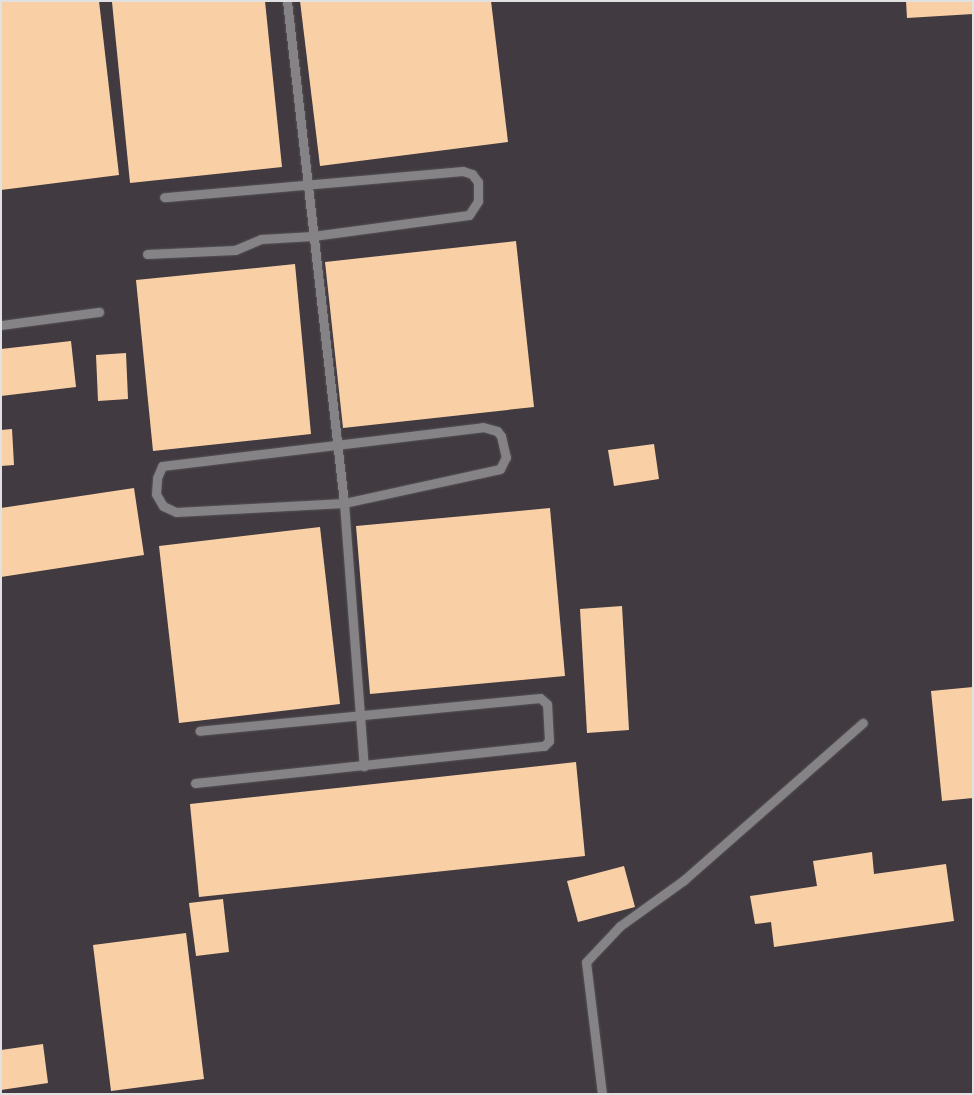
<!DOCTYPE html>
<style>
body{margin:0}
#map{position:relative;width:974px;height:1095px;overflow:hidden;background:#353335;font-family:"Exo 2",sans-serif}
div>[style]{position:absolute}
[style*='--x']{left:calc(var(--x)*1px);top:calc(var(--y)*1px);width:calc(var(--w)*1px);rotate:calc(var(--a)*1deg)}
.built>*{inset:0;background:#413a41}
.building>*{inset:0;background:#f9d0a6}
.roads{filter:drop-shadow(0 0 1px #545254) drop-shadow(0 0 1px #545254)}
.lane>*{height:9px;margin:-4.5px;padding:0 4.5px;transform-origin:4.5px;border-radius:4.5px;background:#868386}
span{translate:-50% -50%;white-space:nowrap;text-align:center;line-height:1.15;-webkit-text-stroke:5px #353335;paint-order:stroke}
.frame{position:absolute;inset:0;border:2px solid #e2e1e2;pointer-events:none}
</style>
<div id="map">
<div class="built">
<i style="clip-path:polygon(1px 1px,973px 1px,973px 1094px,1px 1094px)"></i>
</div>
<div class="building">
<i style="clip-path:polygon(1px 1px,99px 1px,119px 175px,1px 190px)"></i>
<i style="clip-path:polygon(115px 1px,265px 1px,282px 167px,130px 183px,112px 2px)"></i>
<i style="clip-path:polygon(300px 1px,491px 1px,508px 142px,320px 166px)"></i>
<i style="clip-path:polygon(906px 1px,973px 1px,973px 14px,907px 18px)"></i>
<i style="clip-path:polygon(516px 241px,534px 407px,343px 428px,325px 262px)"></i>
<i style="clip-path:polygon(295px 264px,311px 434px,153px 451px,136px 280px)"></i>
<i style="clip-path:polygon(71px 341px,76px 387px,1px 396px,1px 349px)"></i>
<i style="clip-path:polygon(126px 353px,128px 399px,98px 401px,96px 355px)"></i>
<i style="clip-path:polygon(12px 429px,14px 465px,1px 466px,1px 430px)"></i>
<i style="clip-path:polygon(654px 444px,659px 479px,614px 486px,608px 450px)"></i>
<i style="clip-path:polygon(134px 488px,144px 555px,1px 577px,1px 508px)"></i>
<i style="clip-path:polygon(550px 508px,565px 676px,370px 694px,356px 526px)"></i>
<i style="clip-path:polygon(320px 527px,340px 704px,179px 723px,159px 546px)"></i>
<i style="clip-path:polygon(622px 606px,629px 730px,587px 733px,580px 609px)"></i>
<i style="clip-path:polygon(973px 687px,973px 798px,942px 801px,931px 691px)"></i>
<i style="clip-path:polygon(576px 762px,585px 856px,199px 897px,190px 804px)"></i>
<i style="clip-path:polygon(872px 852px,874px 874px,946px 864px,954px 921px,774px 947px,771px 922px,755px 924px,750px 896px,817px 886px,813px 861px)"></i>
<i style="clip-path:polygon(624px 866px,635px 907px,578px 922px,567px 881px)"></i>
<i style="clip-path:polygon(223px 899px,229px 952px,196px 956px,189px 903px)"></i>
<i style="clip-path:polygon(186px 933px,204px 1079px,111px 1091px,93px 945px)"></i>
<i style="clip-path:polygon(43px 1044px,48px 1083px,1px 1090px,1px 1050px)"></i>
</div>
<div class="roads">
<div class="lane">
<i style="--x:287;--y:1;--w:505;--a:83.52"></i>
<i style="--x:344;--y:503;--w:264;--a:85.7"></i>
<i style="--x:147;--y:254;--w:88;--a:-2.6"></i>
<i style="--x:235;--y:250;--w:28;--a:-23"></i>
<i style="--x:261;--y:239;--w:52;--a:-3.3"></i>
<i style="--x:313;--y:236;--w:157;--a:-7.7"></i>
<i style="--x:469;--y:215;--w:17;--a:-57"></i>
<i style="--x:478;--y:201;--w:19;--a:-90"></i>
<i style="--x:478;--y:182;--w:10;--a:-127"></i>
<i style="--x:472;--y:174;--w:9;--a:-162"></i>
<i style="--x:463;--y:171;--w:300;--a:175"></i>
<i style="--x:1;--y:325;--w:99;--a:-7.6"></i>
<i style="--x:483;--y:427;--w:15;--a:16"></i>
<i style="--x:497;--y:431;--w:6;--a:51"></i>
<i style="--x:501;--y:436;--w:22;--a:77"></i>
<i style="--x:506;--y:457;--w:13;--a:117"></i>
<i style="--x:500;--y:469;--w:160;--a:167.7"></i>
<i style="--x:344;--y:503;--w:168;--a:176.9"></i>
<i style="--x:176;--y:512;--w:14;--a:-155"></i>
<i style="--x:163;--y:506;--w:14;--a:-120"></i>
<i style="--x:156;--y:494;--w:16;--a:-86"></i>
<i style="--x:157;--y:478;--w:13;--a:-67"></i>
<i style="--x:162;--y:466;--w:323;--a:-6.9"></i>
<i style="--x:195;--y:783;--w:351;--a:-6.1"></i>
<i style="--x:544;--y:746;--w:7;--a:-45"></i>
<i style="--x:549;--y:741;--w:37;--a:-93"></i>
<i style="--x:547;--y:704;--w:9;--a:-139"></i>
<i style="--x:540;--y:698;--w:342;--a:174.5"></i>
<i style="--x:602;--y:1094;--w:133;--a:-96.9"></i>
<i style="--x:586;--y:962;--w:50;--a:-46.6"></i>
<i style="--x:620;--y:926;--w:79;--a:-35.7"></i>
<i style="--x:684;--y:880;--w:238;--a:-41.3"></i>
</div>
</div>
<div class="frame"></div>
</div>
